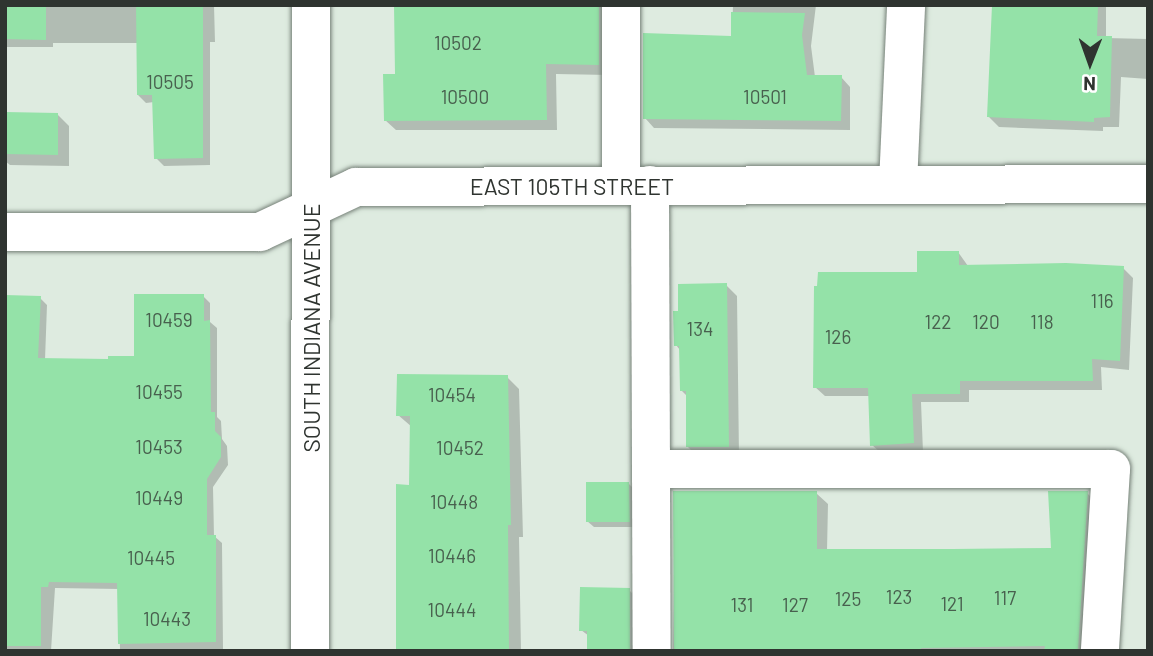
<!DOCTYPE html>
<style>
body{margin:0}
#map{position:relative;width:1153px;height:656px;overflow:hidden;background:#deebe0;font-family:Barlow,sans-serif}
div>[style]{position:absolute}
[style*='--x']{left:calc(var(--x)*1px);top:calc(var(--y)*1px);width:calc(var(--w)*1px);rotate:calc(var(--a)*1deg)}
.shadow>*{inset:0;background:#0003}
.building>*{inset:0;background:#94e2a8}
.roads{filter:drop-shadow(0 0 2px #768178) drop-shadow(0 0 2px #768178)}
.minor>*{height:38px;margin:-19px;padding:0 19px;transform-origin:19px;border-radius:19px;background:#fff}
span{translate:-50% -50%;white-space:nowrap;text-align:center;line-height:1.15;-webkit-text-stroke:5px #fff;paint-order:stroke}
.number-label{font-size:19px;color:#48604e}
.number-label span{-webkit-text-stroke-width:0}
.street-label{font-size:23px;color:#2f3430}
.frame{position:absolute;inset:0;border:7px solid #2f3430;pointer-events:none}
.north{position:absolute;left:1055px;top:28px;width:70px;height:70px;-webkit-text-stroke:5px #fff;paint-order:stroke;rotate:181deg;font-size:19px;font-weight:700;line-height:28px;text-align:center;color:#2f3430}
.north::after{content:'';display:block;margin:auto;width:24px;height:32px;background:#2f3430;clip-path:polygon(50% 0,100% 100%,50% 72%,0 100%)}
</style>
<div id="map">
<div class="shadow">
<i style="clip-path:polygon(5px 5px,214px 5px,215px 42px,210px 42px,210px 165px,164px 166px,156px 158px,154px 102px,146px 103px,138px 95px,138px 43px,53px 43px,53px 47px,5px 47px)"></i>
<i style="clip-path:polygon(395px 5px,611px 5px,609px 75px,556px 74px,557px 130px,396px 130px,385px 120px,397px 76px)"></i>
<i style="clip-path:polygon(733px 5px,816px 5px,811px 46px,815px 77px,841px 77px,850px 87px,850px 130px,654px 128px,645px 118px,732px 38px)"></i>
<i style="clip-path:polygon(995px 5px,1106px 5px,1106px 38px,1148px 39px,1148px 79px,1121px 77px,1119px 127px,1103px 127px,1103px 131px,999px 127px,989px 117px)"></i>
<i style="clip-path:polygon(5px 114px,57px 114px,69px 126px,69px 166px,10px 165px,5px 161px)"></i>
<i style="clip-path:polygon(958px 252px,968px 266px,1123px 268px,1133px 278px,1129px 370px,1101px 367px,1102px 390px,969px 390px,969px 402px,921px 402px,923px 452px,882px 454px,872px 445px,870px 396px,825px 396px,815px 387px,919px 274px)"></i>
<i style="clip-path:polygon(726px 285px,737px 296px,739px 457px,698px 457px,687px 446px,687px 396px,681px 390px,680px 350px,676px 345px)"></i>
<i style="clip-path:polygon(203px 296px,210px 303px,210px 322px,217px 328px,217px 417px,221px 421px,222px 439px,227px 446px,228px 465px,213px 487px,214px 536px,222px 543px,223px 649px,120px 651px,119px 589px,55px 588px,51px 651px,5px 651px,5px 298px,40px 298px,47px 305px,45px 360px,110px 361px,136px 358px)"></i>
<i style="clip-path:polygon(507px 377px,519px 389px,523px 537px,519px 537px,521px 651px,398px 651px,411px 486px,412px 427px,398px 415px)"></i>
<i style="clip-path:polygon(629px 484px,635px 490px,635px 527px,594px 527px,587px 521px)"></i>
<i style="clip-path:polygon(675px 493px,816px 493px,828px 504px,827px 551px,1053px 549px,1087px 493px,1098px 504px,1089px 651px,673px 651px)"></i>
<i style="clip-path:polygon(629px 590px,635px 596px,635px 651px,588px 651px,589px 636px,581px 630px)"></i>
</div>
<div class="building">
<i style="clip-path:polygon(5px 5px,46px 5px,46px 40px,5px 39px)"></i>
<i style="clip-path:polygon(136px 5px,203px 5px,203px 158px,154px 159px,152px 95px,137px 95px)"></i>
<i style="clip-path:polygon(394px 5px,599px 5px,599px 65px,546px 64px,547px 120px,384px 121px,383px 74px,395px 74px)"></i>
<i style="clip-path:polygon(992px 5px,1098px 5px,1097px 36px,1112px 36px,1110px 117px,1094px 118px,1094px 122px,987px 117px)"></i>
<i style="clip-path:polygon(731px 12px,805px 13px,802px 35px,807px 75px,842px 75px,841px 121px,643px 119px,643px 33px,731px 36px)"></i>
<i style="clip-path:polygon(5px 112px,58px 113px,58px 155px,5px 154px)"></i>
<i style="clip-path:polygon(917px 251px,959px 251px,959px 265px,1066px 263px,1124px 266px,1120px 361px,1092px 359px,1093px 381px,960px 381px,960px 394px,912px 394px,914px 443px,870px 446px,868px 388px,813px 388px,814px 286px,817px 286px,818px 272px,917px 272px)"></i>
<i style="clip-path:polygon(727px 283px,729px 447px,686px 447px,686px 391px,680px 391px,679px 346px,674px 346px,673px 311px,678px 311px,678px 284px)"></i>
<i style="clip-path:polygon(134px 294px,204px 294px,204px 321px,210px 320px,211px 412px,215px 412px,215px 431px,221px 437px,221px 457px,207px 479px,207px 535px,216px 535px,216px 642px,118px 644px,117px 583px,49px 582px,48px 587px,41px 587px,41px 646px,5px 646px,5px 295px,41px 296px,38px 358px,108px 359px,108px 356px,134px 356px)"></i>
<i style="clip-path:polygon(397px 374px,508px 375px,511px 525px,508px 525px,509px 651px,396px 651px,396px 484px,409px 485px,410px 416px,396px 416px)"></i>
<i style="clip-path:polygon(586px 482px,629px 482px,630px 522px,586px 522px)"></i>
<i style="clip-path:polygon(673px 491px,817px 491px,817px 549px,953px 549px,1051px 548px,1048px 491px,1088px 491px,1078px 651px,1044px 651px,1045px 646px,921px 648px,921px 651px,674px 651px)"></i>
<i style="clip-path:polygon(580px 587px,630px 588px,630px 651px,587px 651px,587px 631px,579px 631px)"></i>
</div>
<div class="roads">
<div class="minor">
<i style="--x:621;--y:5;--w:180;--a:90"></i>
<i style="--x:898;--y:184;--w:179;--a:-87.4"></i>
<i style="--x:650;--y:185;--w:466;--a:89.8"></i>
<i style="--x:5;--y:232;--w:255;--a:0"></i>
<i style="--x:260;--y:232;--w:106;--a:-25.1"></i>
<i style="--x:356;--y:187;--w:792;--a:-0.22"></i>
<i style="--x:651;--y:469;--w:460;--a:0"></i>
<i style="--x:1111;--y:469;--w:182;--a:93.5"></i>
<i style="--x:310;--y:651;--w:646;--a:-89.91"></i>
</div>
</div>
<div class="number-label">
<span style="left:458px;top:43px">10502</span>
<span style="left:170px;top:82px">10505</span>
<span style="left:465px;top:97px">10500</span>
<span style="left:765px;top:97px">10501</span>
<span style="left:1102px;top:301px">116</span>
<span style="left:169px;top:320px">10459</span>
<span style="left:938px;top:322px">122</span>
<span style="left:986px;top:322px">120</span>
<span style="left:1042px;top:322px">118</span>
<span style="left:700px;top:329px">134</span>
<span style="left:838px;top:337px">126</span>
<span style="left:159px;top:392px">10455</span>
<span style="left:452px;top:395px">10454</span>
<span style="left:159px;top:447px">10453</span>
<span style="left:460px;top:448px">10452</span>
<span style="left:159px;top:498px">10449</span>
<span style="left:454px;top:502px">10448</span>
<span style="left:452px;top:556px">10446</span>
<span style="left:151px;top:558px">10445</span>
<span style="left:899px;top:597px">123</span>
<span style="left:1005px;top:598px">117</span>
<span style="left:848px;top:599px">125</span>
<span style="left:952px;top:604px">121</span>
<span style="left:742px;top:605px">131</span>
<span style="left:795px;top:605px">127</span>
<span style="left:452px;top:610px">10444</span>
<span style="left:167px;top:619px">10443</span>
</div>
<div class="street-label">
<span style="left:572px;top:186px">EAST 105TH STREET</span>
<span style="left:311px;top:328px;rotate:-90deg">SOUTH INDIANA AVENUE</span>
</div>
<div class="frame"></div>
<div class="north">N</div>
</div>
